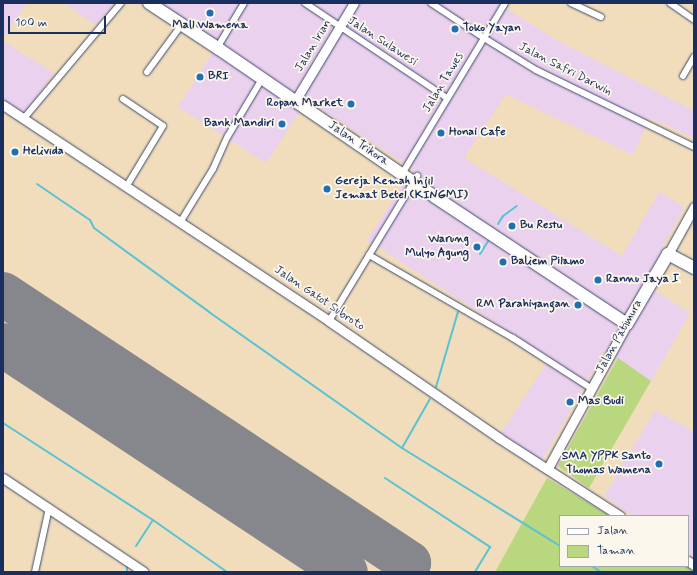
<!DOCTYPE html>
<style>
body{margin:0}
#map{position:relative;width:697px;height:575px;overflow:hidden;background:#f1ddbc;font-family:Mynerve,sans-serif}
div>[style]{position:absolute}
[style*='--x']{left:calc(var(--x)*1px);top:calc(var(--y)*1px);width:calc(var(--w)*1px);rotate:calc(var(--a)*1deg)}
.built>*{inset:0;background:#ead1ed}
.green>*{inset:0;background:#b8d77e}
.stream>*{height:2px;margin:-1px;padding:0 1px;transform-origin:1px;border-radius:1px;background:#58c3d3}
.runway>*{height:44px;margin:-22px;padding:0 22px;transform-origin:22px;border-radius:22px;background:#86868d}
.roads{filter:drop-shadow(0 0 1px #3b496c) drop-shadow(0 0 1px #3b496c)}
.street>*{height:6px;margin:-3px;padding:0 3px;transform-origin:3px;border-radius:3px;background:#fff}
.secondary>*{height:9px;margin:-4.5px;padding:0 4.5px;transform-origin:4.5px;border-radius:4.5px;background:#fff}
.highway>*{height:12px;margin:-6px;padding:0 6px;transform-origin:6px;border-radius:6px;background:#fff}
.dots>*{width:11px;height:11px;translate:-50% -50%;box-sizing:border-box;border:2px solid #fbf7ec;border-radius:50%}
span{translate:-50% -50%;white-space:nowrap;text-align:center;line-height:1.15;-webkit-text-stroke:3.5px #fbf7ec;paint-order:stroke}
.poi-label{font-size:12px;color:#1b2f5e;font-weight:700}
.left{translate:0 -50%;text-align:left}
.right{translate:-100% -50%;text-align:right}
.street-label{font-size:12px;color:#1b2f5e}
.frame{position:absolute;inset:0;border:4px solid #1b2f5e;pointer-events:none}
.legend{position:absolute;left:559px;top:515px;width:130px;height:52px;box-sizing:border-box;background:#fbf7ec;border:1px solid #a1a7b3;margin:0;padding:5px 7px;list-style:none;font-size:12px;color:#1b2f5e}
.legend li{display:flex;align-items:center;gap:8px;height:20px}
.legend b{width:20px;border:1px solid #a1a7b3}
.scale{position:absolute;left:8px;top:16px;width:98px;height:18px;box-sizing:border-box;border:2px solid #1b2f5e;border-top:0;padding-left:5px;font-size:12px;line-height:14px;white-space:nowrap;color:#1b2f5e;-webkit-text-stroke:3px #fbf7ec;paint-order:stroke}
</style>
<div id="map">
<div class="built">
<i style="clip-path:polygon(3px 3px,27px 3px,3px 39px)"></i>
<i style="clip-path:polygon(64px 3px,115px 3px,96px 25px)"></i>
<i style="clip-path:polygon(151px 3px,497px 3px,555px 39px,694px 111px,694px 138px,650px 118px,633px 155px,506px 94px,464px 158px,622px 256px,659px 192px,684px 207px,644px 284px,690px 313px,651px 381px,605px 350px,541px 462px,499px 436px,550px 358px,367px 240px,413px 169px,307px 100px,266px 163px,178px 107px,216px 47px)"></i>
<i style="clip-path:polygon(3px 41px,54px 73px,24px 114px,3px 101px)"></i>
<i style="clip-path:polygon(655px 410px,694px 432px,694px 556px,688px 552px,688px 516px,633px 516px,604px 496px)"></i>
</div>
<div class="green">
<i style="clip-path:polygon(618px 358px,651px 381px,589px 488px,558px 466px)"></i>
<i style="clip-path:polygon(547px 478px,610px 516px,560px 516px,560px 566px,688px 566px,694px 569px,694px 572px,495px 572px)"></i>
</div>
<div class="stream">
<i style="--x:37;--y:184;--w:64;--a:34.2"></i>
<i style="--x:90;--y:220;--w:9;--a:63"></i>
<i style="--x:94;--y:228;--w:142;--a:36.1"></i>
<i style="--x:209;--y:312;--w:236;--a:35.2"></i>
<i style="--x:402;--y:448;--w:186;--a:31.8"></i>
<i style="--x:498;--y:224;--w:9;--a:-58"></i>
<i style="--x:503;--y:216;--w:17;--a:-36"></i>
<i style="--x:480;--y:254;--w:15;--a:-58"></i>
<i style="--x:436;--y:387;--w:78;--a:-73.7"></i>
<i style="--x:3;--y:423;--w:179;--a:32.9"></i>
<i style="--x:153;--y:520;--w:90;--a:35.1"></i>
<i style="--x:402;--y:448;--w:56;--a:-60.3"></i>
<i style="--x:385;--y:478;--w:126;--a:33.3"></i>
<i style="--x:490;--y:547;--w:29;--a:121"></i>
<i style="--x:136;--y:546;--w:31;--a:-57"></i>
<i style="--x:592;--y:566;--w:11;--a:34"></i>
<i style="--x:127;--y:572;--w:7;--a:-90"></i>
</div>
<div class="runway">
<i style="--x:3;--y:294;--w:487;--a:33.5"></i>
<i style="--x:409;--y:563;--w:11;--a:124"></i>
<i style="--x:3;--y:345;--w:411;--a:33.5"></i>
</div>
<div class="roads">
<div class="street">
<i style="--x:305;--y:3;--w:171;--a:33.8"></i>
<i style="--x:431;--y:3;--w:64;--a:33.4"></i>
<i style="--x:484;--y:38;--w:61;--a:31.6"></i>
<i style="--x:536;--y:70;--w:176;--a:26"></i>
<i style="--x:571;--y:3;--w:33;--a:25"></i>
<i style="--x:670;--y:3;--w:29;--a:35"></i>
<i style="--x:220;--y:43;--w:47;--a:-59"></i>
<i style="--x:147;--y:72;--w:61;--a:-53.7"></i>
<i style="--x:683;--y:76;--w:22;--a:-60"></i>
<i style="--x:123;--y:99;--w:48;--a:34"></i>
<i style="--x:163;--y:126;--w:71;--a:121.2"></i>
<i style="--x:25;--y:117;--w:149;--a:-49.9"></i>
<i style="--x:402;--y:174;--w:200;--a:-58.9"></i>
<i style="--x:181;--y:221;--w:61;--a:-58.4"></i>
<i style="--x:213;--y:169;--w:36;--a:-66"></i>
<i style="--x:228;--y:136;--w:66;--a:-59.2"></i>
<i style="--x:369;--y:255;--w:166;--a:30"></i>
<i style="--x:513;--y:338;--w:94;--a:32.8"></i>
<i style="--x:329;--y:321;--w:170;--a:-58.7"></i>
<i style="--x:35;--y:572;--w:66;--a:-77.7"></i>
</div>
<div class="secondary">
<i style="--x:295;--y:101;--w:114;--a:-59"></i>
<i style="--x:3;--y:105;--w:391;--a:33.5"></i>
<i style="--x:329;--y:321;--w:206;--a:34.5"></i>
<i style="--x:499;--y:438;--w:144;--a:32.8"></i>
<i style="--x:668;--y:254;--w:54;--a:-61"></i>
<i style="--x:548;--y:468;--w:164;--a:-61.3"></i>
<i style="--x:3;--y:478;--w:169;--a:33.7"></i>
<i style="--x:688;--y:561;--w:7;--a:34"></i>
</div>
<div class="highway">
<i style="--x:149;--y:3;--w:84;--a:33.3"></i>
<i style="--x:219;--y:49;--w:262;--a:34.4"></i>
<i style="--x:435;--y:197;--w:230;--a:33.5"></i>
<i style="--x:627;--y:324;--w:81;--a:-59.6"></i>
<i style="--x:668;--y:254;--w:30;--a:28"></i>
</div>
</div>
<div class="dots">
<i style="left:210px;top:13px;background:#1f6fb2"></i>
<i style="left:455px;top:29px;background:#1f6fb2"></i>
<i style="left:200px;top:77px;background:#1f6fb2"></i>
<i style="left:351px;top:104px;background:#1f6fb2"></i>
<i style="left:282px;top:124px;background:#1f6fb2"></i>
<i style="left:441px;top:133px;background:#1f6fb2"></i>
<i style="left:15px;top:152px;background:#1f6fb2"></i>
<i style="left:327px;top:189px;background:#1f6fb2"></i>
<i style="left:512px;top:226px;background:#1f6fb2"></i>
<i style="left:477px;top:247px;background:#1f6fb2"></i>
<i style="left:503px;top:262px;background:#1f6fb2"></i>
<i style="left:598px;top:280px;background:#1f6fb2"></i>
<i style="left:578px;top:305px;background:#1f6fb2"></i>
<i style="left:570px;top:402px;background:#1f6fb2"></i>
<i style="left:659px;top:464px;background:#1f6fb2"></i>
</div>
<div class="poi-label">
<span style="left:210px;top:26px">Mall Wamena</span>
<span class="left" style="left:463px;top:29px">Toko Yayan</span>
<span class="left" style="left:208px;top:77px">BRI</span>
<span class="right" style="left:343px;top:104px">Ropan Market</span>
<span class="right" style="left:274px;top:124px">Bank Mandiri</span>
<span class="left" style="left:449px;top:133px">Honai Cafe</span>
<span class="left" style="left:23px;top:152px">Helivida</span>
<span class="left" style="left:335px;top:189px">Gereja Kemah Injil<br>Jemaat Betel (KINGMI)</span>
<span class="left" style="left:520px;top:226px">Bu Restu</span>
<span class="right" style="left:469px;top:247px">Warung<br>Mulyo Agung</span>
<span class="left" style="left:511px;top:262px">Baliem Pilamo</span>
<span class="left" style="left:606px;top:280px">Rannu Jaya I</span>
<span class="right" style="left:570px;top:305px">RM Parahiyangan</span>
<span class="left" style="left:578px;top:402px">Mas Budi</span>
<span class="right" style="left:651px;top:464px">SMA YPPK Santo<br>Thomas Wamena</span>
</div>
<div class="street-label">
<span style="left:382px;top:42px;rotate:33deg">Jalan Sulawesi</span>
<span style="left:314px;top:46px;rotate:-59deg">Jalan Irian</span>
<span style="left:565px;top:70px;rotate:27deg">Jalan Safri Darwin</span>
<span style="left:444px;top:83px;rotate:-59deg">Jalan Tawes</span>
<span style="left:358px;top:144px;rotate:34deg">Jalan Trikora</span>
<span style="left:319px;top:299px;rotate:34deg">Jalan Gatot Subroto</span>
<span style="left:620px;top:337px;rotate:-61deg">Jalan Patimura</span>
</div>
<div class="frame"></div>
<ul class="legend">
<li><b style="height:5px;background:#fff"></b>Jalan</li>
<li><b style="height:11px;background:#b8d77e"></b>Taman</li>
</ul>
<div class="scale">100 m</div>
</div>
